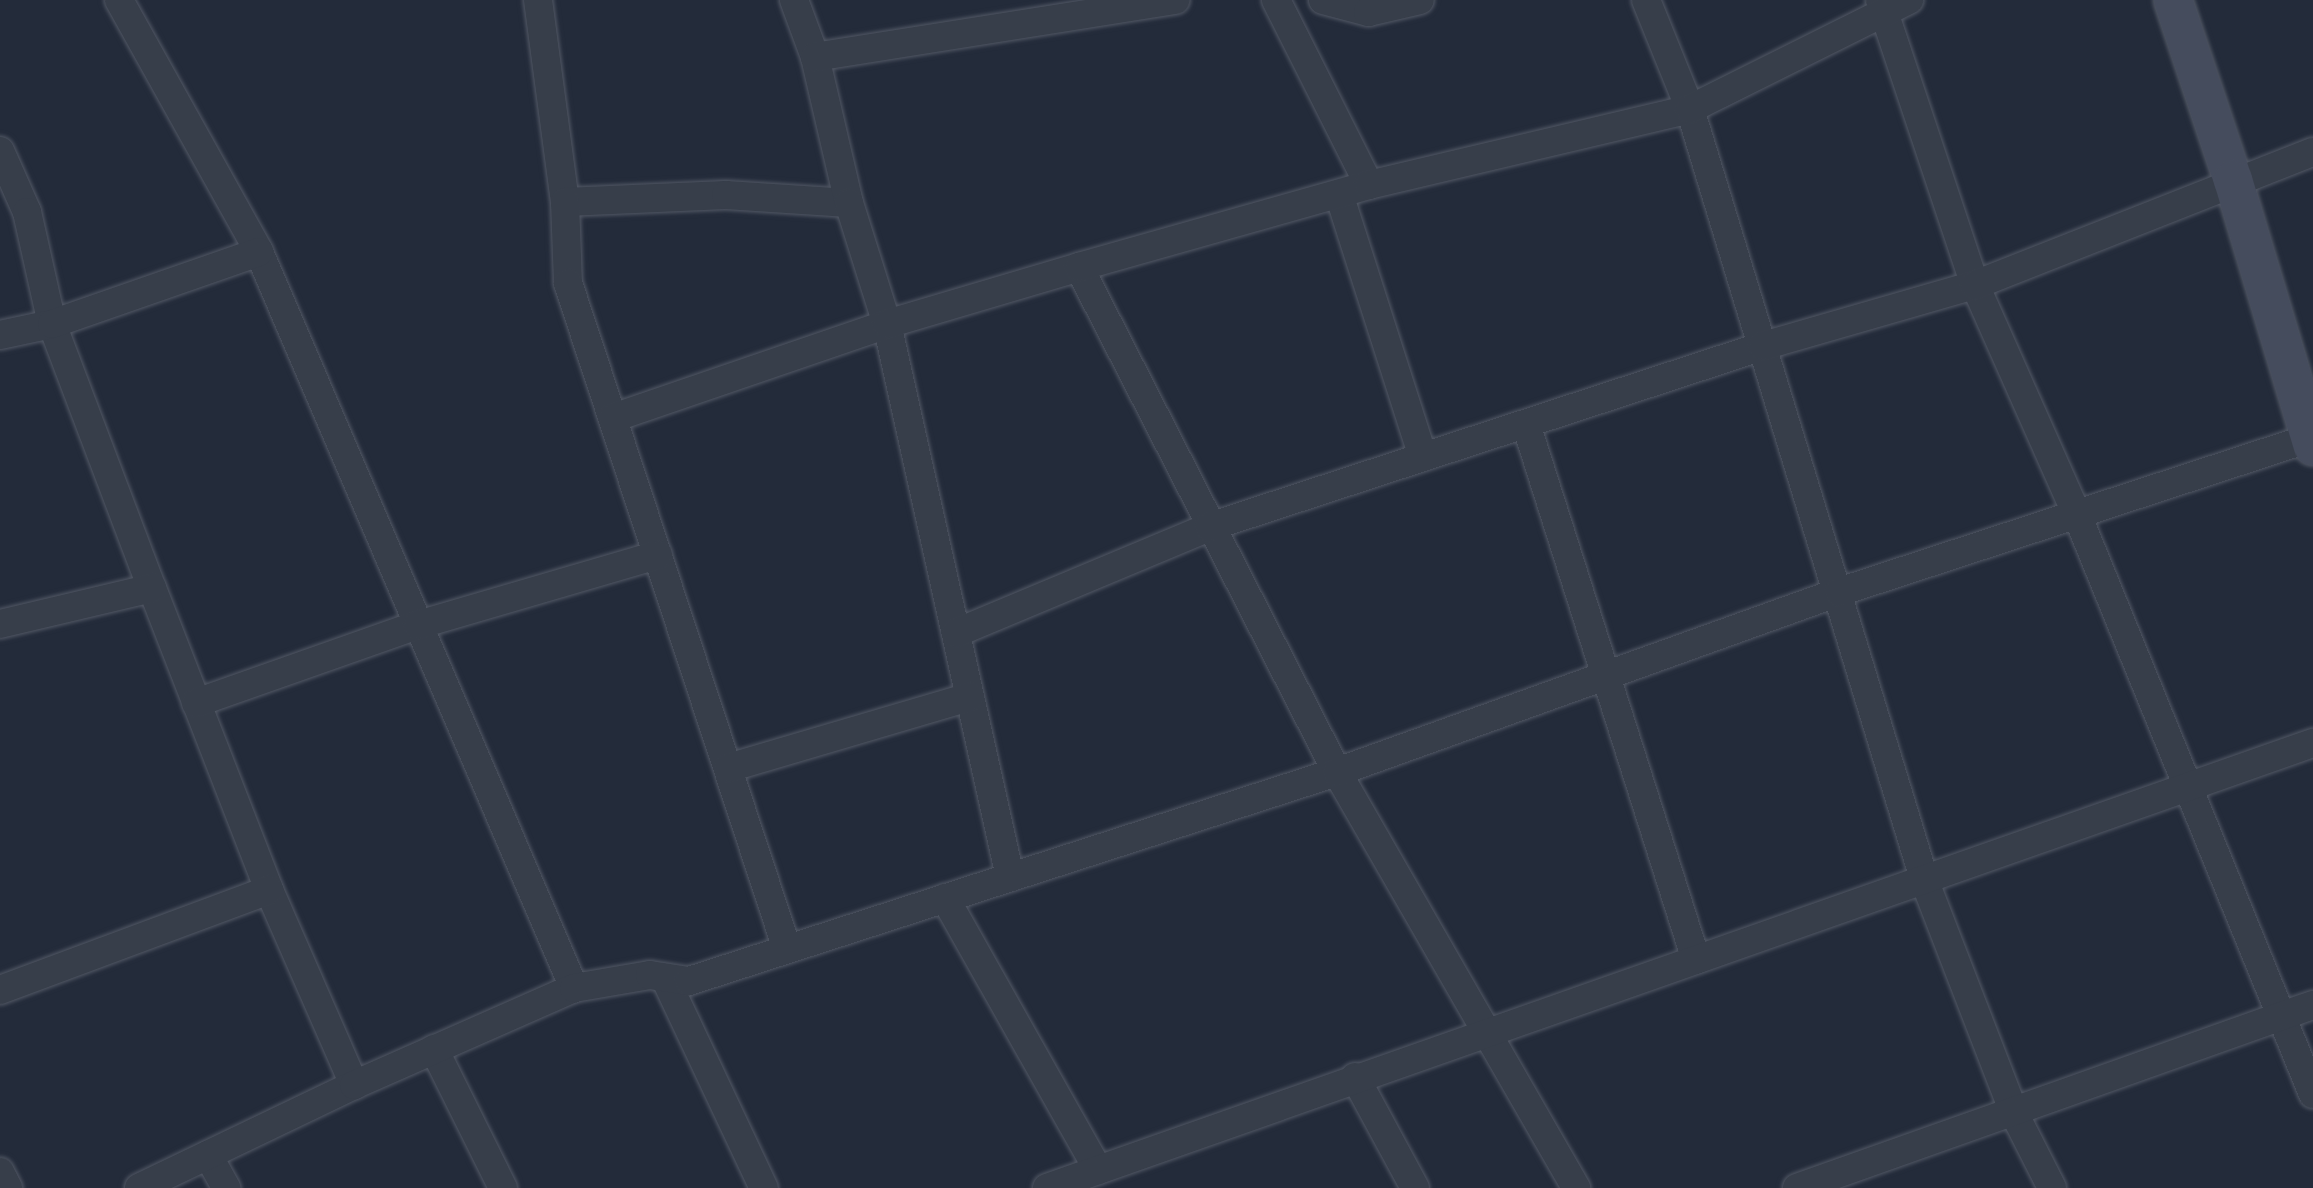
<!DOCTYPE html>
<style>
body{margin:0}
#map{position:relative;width:2313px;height:1188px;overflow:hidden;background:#232b3a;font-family:Commissioner,sans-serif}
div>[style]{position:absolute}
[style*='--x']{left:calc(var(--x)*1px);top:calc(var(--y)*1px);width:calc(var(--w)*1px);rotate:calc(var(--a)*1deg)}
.roads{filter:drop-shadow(0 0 2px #525865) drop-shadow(0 0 2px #525865)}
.street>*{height:28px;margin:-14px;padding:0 14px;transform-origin:14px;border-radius:14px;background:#373e4a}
.secondary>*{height:38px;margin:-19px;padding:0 19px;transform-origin:19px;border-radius:19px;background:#454c5d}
span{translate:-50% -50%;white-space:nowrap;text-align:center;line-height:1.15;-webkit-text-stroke:6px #1c232f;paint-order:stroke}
</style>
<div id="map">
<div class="roads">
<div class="street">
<i style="--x:119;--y:0;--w:288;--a:60.9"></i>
<i style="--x:259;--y:252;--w:801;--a:66.83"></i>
<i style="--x:538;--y:0;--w:204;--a:82.4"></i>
<i style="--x:565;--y:202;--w:161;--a:-2.5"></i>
<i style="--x:726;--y:195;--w:123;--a:3.7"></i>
<i style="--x:794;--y:0;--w:61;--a:69.8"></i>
<i style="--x:815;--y:57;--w:150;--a:76.9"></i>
<i style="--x:849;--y:203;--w:127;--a:72.6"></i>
<i style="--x:887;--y:324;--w:567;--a:77.46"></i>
<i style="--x:1276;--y:0;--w:207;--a:63.3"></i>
<i style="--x:1323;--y:0;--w:47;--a:14.9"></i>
<i style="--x:1368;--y:12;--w:53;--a:-13"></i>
<i style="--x:1646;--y:0;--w:118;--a:68"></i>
<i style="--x:1690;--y:109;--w:808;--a:73.09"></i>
<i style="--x:1925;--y:882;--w:248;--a:68.9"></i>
<i style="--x:2014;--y:1113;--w:84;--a:63.1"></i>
<i style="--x:1880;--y:0;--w:300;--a:71.6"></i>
<i style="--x:1975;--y:285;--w:254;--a:66.1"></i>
<i style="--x:2078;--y:517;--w:623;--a:67.84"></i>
<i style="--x:815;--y:57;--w:365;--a:-9"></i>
<i style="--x:0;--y:151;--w:67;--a:66.1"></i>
<i style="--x:27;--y:212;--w:115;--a:77.4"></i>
<i style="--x:52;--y:324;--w:282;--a:69.3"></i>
<i style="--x:152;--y:588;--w:324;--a:68.8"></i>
<i style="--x:269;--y:890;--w:213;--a:66.4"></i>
<i style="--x:1339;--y:194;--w:276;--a:72.3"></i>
<i style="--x:565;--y:202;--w:81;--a:87.9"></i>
<i style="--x:568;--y:283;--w:701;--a:71.8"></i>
<i style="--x:1079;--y:267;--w:567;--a:62.94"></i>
<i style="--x:1337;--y:772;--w:480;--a:60.1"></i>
<i style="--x:0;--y:335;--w:53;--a:-11.9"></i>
<i style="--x:52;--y:324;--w:219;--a:-19.2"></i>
<i style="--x:613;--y:418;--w:290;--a:-18.9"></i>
<i style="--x:887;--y:324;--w:200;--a:-16.5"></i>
<i style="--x:1079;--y:267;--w:301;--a:-15.8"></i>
<i style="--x:1369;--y:185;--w:330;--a:-13.3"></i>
<i style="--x:1690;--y:109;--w:245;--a:-26.5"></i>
<i style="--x:1526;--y:424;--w:562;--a:72.4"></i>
<i style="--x:0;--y:624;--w:156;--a:-13.3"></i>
<i style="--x:956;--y:633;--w:274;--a:-22.7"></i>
<i style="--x:1209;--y:527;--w:583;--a:-18.09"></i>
<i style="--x:1763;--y:346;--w:221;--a:-16.1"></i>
<i style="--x:1975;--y:285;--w:363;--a:-21.5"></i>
<i style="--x:196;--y:703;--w:235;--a:-19.4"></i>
<i style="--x:418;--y:625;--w:250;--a:-16.3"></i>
<i style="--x:728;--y:768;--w:252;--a:-16.4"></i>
<i style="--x:945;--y:898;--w:312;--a:60.6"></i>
<i style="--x:665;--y:978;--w:232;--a:64.8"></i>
<i style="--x:0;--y:990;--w:287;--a:-20.4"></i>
<i style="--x:434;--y:1049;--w:155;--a:63.6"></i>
<i style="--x:1355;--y:1077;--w:126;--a:61.6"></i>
<i style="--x:208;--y:1155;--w:38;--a:61"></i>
<i style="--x:0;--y:1172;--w:18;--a:63"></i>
<i style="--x:139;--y:1188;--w:238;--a:-25.6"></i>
<i style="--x:354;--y:1085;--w:240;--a:-23.8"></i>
<i style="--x:574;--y:988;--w:77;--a:-9.7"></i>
<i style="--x:650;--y:975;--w:39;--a:9"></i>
<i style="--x:689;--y:981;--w:681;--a:-17.88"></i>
<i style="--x:1337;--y:772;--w:533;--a:-19.73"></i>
<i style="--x:1839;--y:592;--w:499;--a:-18.1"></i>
<i style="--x:1047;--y:1188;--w:1342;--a:-19.37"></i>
<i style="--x:1797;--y:1188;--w:547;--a:-19.53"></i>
</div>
<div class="secondary">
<i style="--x:2173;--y:0;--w:190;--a:71.6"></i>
<i style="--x:2233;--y:180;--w:278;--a:73.3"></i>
</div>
</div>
</div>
